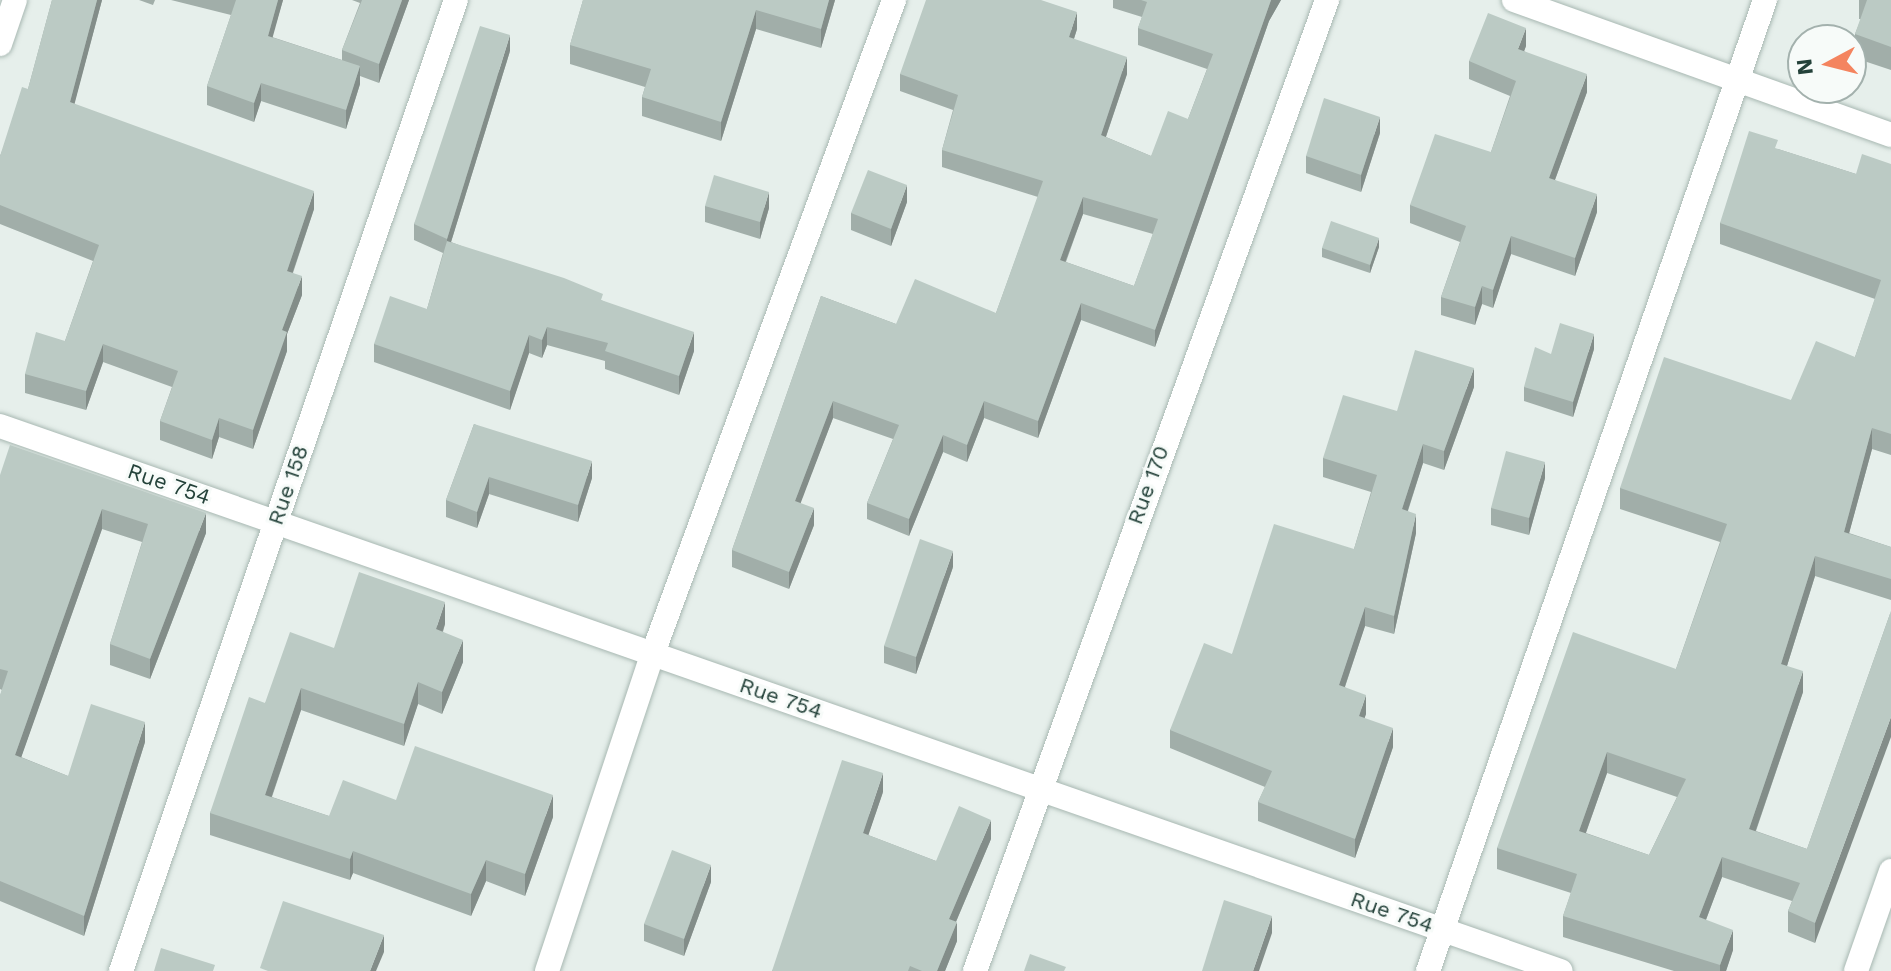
<!DOCTYPE html>
<style>
body{margin:0}
#map{position:relative;width:1891px;height:971px;overflow:hidden;background:#e6efeb;font-family:"Work Sans",sans-serif}
div>[style]{position:absolute}
[style*='--x']{left:calc(var(--x)*1px);top:calc(var(--y)*1px);width:calc(var(--w)*1px);rotate:calc(var(--a)*1deg)}
.roads{filter:drop-shadow(0 0 2px #a8b8b2) drop-shadow(0 0 2px #a8b8b2)}
.street>*{height:24px;margin:-12px;padding:0 12px;transform-origin:12px;border-radius:12px;background:#fff}
.wall>*{inset:0;background:#a1aea9}
.shaded-wall>*{inset:0;background:#838d89}
.building>*{inset:0;background:#bbcac4}
span{translate:-50% -50%;white-space:nowrap;text-align:center;line-height:1.15;-webkit-text-stroke:6px #f7fbf9;paint-order:stroke}
.street-label{font-size:22px;color:#24423a}
.north{position:absolute;left:1787px;top:24px;width:80px;height:80px;box-sizing:border-box;background:#f7fbf9;border:2px solid #a3b1ad;border-radius:50%;rotate:263deg;font-size:22px;font-weight:700;line-height:32px;text-align:center;color:#24423a}
.north::after{content:'';display:block;margin:auto;width:28px;height:36px;background:#f4845f;clip-path:polygon(50% 0,100% 100%,50% 72%,0 100%)}
</style>
<div id="map">
<div class="roads">
<div class="street">
<i style="--x:1514;--y:0;--w:400;--a:19.7"></i>
<i style="--x:0;--y:44;--w:46;--a:-71.2"></i>
<i style="--x:0;--y:426;--w:1653;--a:19.25"></i>
<i style="--x:121;--y:971;--w:1027;--a:-70.97"></i>
<i style="--x:547;--y:971;--w:335;--a:-71.6"></i>
<i style="--x:653;--y:653;--w:696;--a:-69.74"></i>
<i style="--x:975;--y:971;--w:1033;--a:-70.07"></i>
<i style="--x:1428;--y:971;--w:1028;--a:-70.86"></i>
<i style="--x:1856;--y:971;--w:106;--a:-70.7"></i>
</div>
</div>
<div class="wall">
<i style="clip-path:polygon(52px 0,102px 0,74px 104px,314px 209px,293px 273px,302px 295px,287px 334px,287px 351px,253px 449px,219px 437px,212px 459px,160px 440px,160px 421px,172px 387px,103px 362px,86px 410px,25px 393px,25px 374px,65px 341px,93px 261px,0 224px,0 156px,28px 89px)"></i>
<i style="clip-path:polygon(139px 0,155px 0,153px 5px)"></i>
<i style="clip-path:polygon(171px 0,283px 0,272px 37px,342px 60px,342px 50px,360px 3px,352px 0,409px 0,379px 83px,360px 76px,360px 84px,346px 129px,261px 101px,254px 122px,207px 105px,207px 86px,231px 15px)"></i>
<i style="clip-path:polygon(583px 0,835px 0,821px 48px,756px 29px,721px 141px,642px 116px,642px 97px,645px 87px,570px 64px,570px 45px)"></i>
<i style="clip-path:polygon(evenodd,1113px 0,1281px 0,1269px 21px,1155px 347px,1081px 320px,1038px 438px,984px 418px,967px 462px,943px 452px,909px 536px,867px 519px,867px 503px,893px 439px,833px 418px,800px 503px,814px 525px,789px 589px,732px 567px,732px 550px,821px 296px,896px 324px,996px 313px,1038px 197px,942px 167px,942px 150px,953px 110px,900px 91px,900px 74px,1077px 29px,1074px 39px,1127px 74px,1106px 137px,1151px 156px,1188px 119px,1207px 69px,1138px 45px,1138px 28px,1142px 17px,1113px 8px,1113px 0,1083px 214px,1153px 234px,1134px 286px,1066px 262px,1083px 214px)"></i>
<i style="clip-path:polygon(1859px 0,1891px 0,1891px 70px,1855px 58px,1855px 34px,1861px 19px,1859px 19px)"></i>
<i style="clip-path:polygon(1526px 46px,1524px 51px,1587px 92px,1555px 180px,1597px 212px,1575px 276px,1511px 254px,1493px 308px,1482px 304px,1475px 325px,1441px 315px,1441px 297px,1460px 242px,1410px 223px,1410px 205px,1491px 152px,1510px 96px,1469px 79px,1469px 61px)"></i>
<i style="clip-path:polygon(510px 51px,451px 242px,603px 301px,694px 351px,679px 395px,605px 369px,605px 361px,547px 345px,542px 358px,529px 353px,510px 410px,374px 362px,374px 344px,427px 309px,443px 253px,414px 240px,414px 224px)"></i>
<i style="clip-path:polygon(1380px 133px,1361px 192px,1306px 173px,1306px 156px)"></i>
<i style="clip-path:polygon(evenodd,1778px 149px,1856px 174px,1891px 164px,1891px 455px,1872px 449px,1849px 533px,1891px 547px,1891px 600px,1815px 576px,1787px 666px,1803px 692px,1756px 831px,1807px 849px,1891px 611px,1815px 943px,1788px 932px,1788px 911px,1792px 901px,1722px 877px,1706px 920px,1733px 950px,1726px 971px,1674px 971px,1563px 937px,1563px 916px,1571px 893px,1497px 869px,1497px 848px,1676px 669px,1720px 542px,1620px 509px,1620px 488px,1791px 400px,1855px 357px,1875px 299px,1720px 244px,1720px 223px,1778px 149px,1607px 773px,1677px 797px,1649px 855px,1586px 833px,1607px 773px)"></i>
<i style="clip-path:polygon(907px 202px,891px 246px,851px 230px,851px 213px)"></i>
<i style="clip-path:polygon(705px 206px,769px 208px,760px 239px,705px 222px)"></i>
<i style="clip-path:polygon(1379px 247px,1370px 273px,1322px 257px,1322px 248px)"></i>
<i style="clip-path:polygon(1594px 349px,1573px 417px,1524px 401px,1524px 387px)"></i>
<i style="clip-path:polygon(1474px 387px,1444px 470px,1423px 463px,1408px 511px,1416px 533px,1394px 634px,1365px 626px,1345px 687px,1366px 714px,1364px 718px,1393px 747px,1355px 858px,1258px 821px,1258px 802px,1265px 787px,1170px 748px,1170px 730px,1232px 654px,1354px 549px,1371px 492px,1323px 477px,1323px 458px,1397px 411px)"></i>
<i style="clip-path:polygon(474px 424px,592px 478px,578px 522px,489px 494px,477px 528px,446px 517px,446px 500px)"></i>
<i style="clip-path:polygon(0 475px,206px 533px,150px 679px,110px 665px,110px 644px,142px 542px,102px 529px,21px 757px,68px 776px,145px 742px,84px 936px,0 901px,0 696px,2px 690px,0 689px)"></i>
<i style="clip-path:polygon(1545px 478px,1529px 535px,1491px 525px,1491px 508px)"></i>
<i style="clip-path:polygon(953px 567px,916px 674px,884px 663px,884px 646px)"></i>
<i style="clip-path:polygon(445px 624px,443px 632px,463px 662px,442px 714px,418px 704px,404px 746px,301px 710px,272px 797px,329px 816px,396px 800px,553px 817px,525px 896px,486px 881px,471px 916px,353px 873px,350px 880px,210px 835px,210px 813px,265px 703px,334px 648px)"></i>
<i style="clip-path:polygon(883px 792px,868px 835px,936px 861px,991px 839px,956px 922px,957px 941px,945px 971px,772px 971px)"></i>
<i style="clip-path:polygon(711px 882px,684px 956px,644px 941px,644px 924px)"></i>
</div>
<div class="shaded-wall">
<i style="clip-path:polygon(97px 0,102px 0,70px 121px,70px 102px)"></i>
<i style="clip-path:polygon(278px 0,283px 0,268px 54px,268px 36px)"></i>
<i style="clip-path:polygon(402px 0,409px 0,379px 83px,379px 64px)"></i>
<i style="clip-path:polygon(829px 0,835px 0,821px 48px,821px 29px)"></i>
<i style="clip-path:polygon(1271px 0,1281px 0,1269px 21px,1155px 347px,1155px 330px)"></i>
<i style="clip-path:polygon(756px 10px,756px 29px,721px 141px,721px 122px)"></i>
<i style="clip-path:polygon(1077px 12px,1077px 29px,1069px 54px,1069px 37px)"></i>
<i style="clip-path:polygon(1526px 28px,1526px 46px,1518px 67px,1518px 49px)"></i>
<i style="clip-path:polygon(510px 35px,510px 51px,447px 255px,447px 239px)"></i>
<i style="clip-path:polygon(1127px 57px,1127px 74px,1101px 151px,1101px 135px)"></i>
<i style="clip-path:polygon(360px 66px,360px 84px,346px 129px,346px 110px)"></i>
<i style="clip-path:polygon(1587px 74px,1587px 92px,1549px 196px,1549px 178px)"></i>
<i style="clip-path:polygon(261px 83px,261px 101px,254px 122px,254px 103px)"></i>
<i style="clip-path:polygon(1380px 117px,1380px 133px,1361px 192px,1361px 175px)"></i>
<i style="clip-path:polygon(907px 185px,907px 202px,891px 246px,891px 229px)"></i>
<i style="clip-path:polygon(314px 191px,314px 209px,287px 289px,287px 271px)"></i>
<i style="clip-path:polygon(769px 192px,769px 208px,760px 239px,760px 222px)"></i>
<i style="clip-path:polygon(1597px 194px,1597px 212px,1575px 276px,1575px 258px)"></i>
<i style="clip-path:polygon(1083px 197px,1083px 214px,1060px 276px,1060px 260px)"></i>
<i style="clip-path:polygon(1511px 236px,1511px 254px,1493px 308px,1493px 290px)"></i>
<i style="clip-path:polygon(1379px 238px,1379px 247px,1370px 273px,1370px 265px)"></i>
<i style="clip-path:polygon(302px 276px,302px 295px,287px 334px,287px 351px,253px 449px,253px 430px,282px 330px)"></i>
<i style="clip-path:polygon(1482px 286px,1482px 304px,1475px 325px,1475px 307px)"></i>
<i style="clip-path:polygon(1081px 303px,1081px 320px,1038px 438px,1038px 421px)"></i>
<i style="clip-path:polygon(547px 327px,547px 345px,542px 358px,542px 340px)"></i>
<i style="clip-path:polygon(694px 332px,694px 351px,679px 395px,679px 376px)"></i>
<i style="clip-path:polygon(1594px 334px,1594px 349px,1573px 417px,1573px 402px)"></i>
<i style="clip-path:polygon(529px 335px,529px 353px,510px 410px,510px 391px)"></i>
<i style="clip-path:polygon(103px 344px,103px 362px,86px 410px,86px 391px)"></i>
<i style="clip-path:polygon(1474px 368px,1474px 387px,1444px 470px,1444px 451px)"></i>
<i style="clip-path:polygon(833px 401px,833px 418px,795px 518px,795px 501px)"></i>
<i style="clip-path:polygon(984px 401px,984px 418px,967px 462px,967px 445px)"></i>
<i style="clip-path:polygon(219px 418px,219px 437px,212px 459px,212px 440px)"></i>
<i style="clip-path:polygon(1872px 428px,1872px 449px,1844px 552px,1844px 532px)"></i>
<i style="clip-path:polygon(943px 435px,943px 452px,909px 536px,909px 519px)"></i>
<i style="clip-path:polygon(1423px 444px,1423px 463px,1402px 528px,1402px 509px)"></i>
<i style="clip-path:polygon(592px 461px,592px 478px,578px 522px,578px 505px)"></i>
<i style="clip-path:polygon(1545px 462px,1545px 478px,1529px 535px,1529px 518px)"></i>
<i style="clip-path:polygon(489px 477px,489px 494px,477px 528px,477px 512px)"></i>
<i style="clip-path:polygon(814px 508px,814px 525px,789px 589px,789px 572px)"></i>
<i style="clip-path:polygon(102px 509px,102px 529px,15px 775px,15px 755px)"></i>
<i style="clip-path:polygon(206px 513px,206px 533px,150px 679px,150px 659px)"></i>
<i style="clip-path:polygon(1416px 514px,1416px 533px,1394px 634px,1394px 616px)"></i>
<i style="clip-path:polygon(953px 551px,953px 567px,916px 674px,916px 657px)"></i>
<i style="clip-path:polygon(1815px 556px,1815px 576px,1781px 685px,1781px 664px)"></i>
<i style="clip-path:polygon(445px 602px,445px 624px,436px 651px,436px 629px)"></i>
<i style="clip-path:polygon(1365px 607px,1365px 626px,1339px 704px,1339px 685px)"></i>
<i style="clip-path:polygon(463px 640px,463px 662px,442px 714px,442px 692px)"></i>
<i style="clip-path:polygon(1803px 671px,1803px 692px,1749px 850px,1749px 829px)"></i>
<i style="clip-path:polygon(418px 682px,418px 704px,404px 746px,404px 724px)"></i>
<i style="clip-path:polygon(301px 688px,301px 710px,265px 816px,265px 795px)"></i>
<i style="clip-path:polygon(1366px 695px,1366px 714px,1359px 735px,1359px 716px)"></i>
<i style="clip-path:polygon(1891px 717px,1891px 737px,1815px 943px,1815px 923px)"></i>
<i style="clip-path:polygon(145px 722px,145px 742px,84px 936px,84px 916px)"></i>
<i style="clip-path:polygon(1393px 728px,1393px 747px,1355px 858px,1355px 839px)"></i>
<i style="clip-path:polygon(1607px 752px,1607px 773px,1579px 852px,1579px 831px)"></i>
<i style="clip-path:polygon(883px 773px,883px 792px,863px 851px,863px 833px)"></i>
<i style="clip-path:polygon(553px 795px,553px 817px,525px 896px,525px 874px)"></i>
<i style="clip-path:polygon(991px 820px,991px 839px,949px 938px,949px 919px)"></i>
<i style="clip-path:polygon(353px 851px,353px 873px,350px 880px,350px 859px)"></i>
<i style="clip-path:polygon(1722px 857px,1722px 877px,1699px 938px,1699px 917px)"></i>
<i style="clip-path:polygon(486px 860px,486px 881px,471px 916px,471px 894px)"></i>
<i style="clip-path:polygon(711px 865px,711px 882px,684px 956px,684px 939px)"></i>
<i style="clip-path:polygon(1272px 916px,1272px 933px,1259px 971px,1253px 971px)"></i>
<i style="clip-path:polygon(957px 922px,957px 941px,945px 971px,937px 971px)"></i>
<i style="clip-path:polygon(1733px 930px,1733px 950px,1726px 971px,1720px 971px,1720px 965px)"></i>
<i style="clip-path:polygon(384px 935px,384px 952px,376px 971px,370px 971px)"></i>
</div>
<div class="building">
<i style="clip-path:polygon(52px 0,97px 0,70px 102px,314px 191px,287px 271px,302px 276px,282px 330px,287px 332px,253px 430px,219px 418px,212px 440px,160px 421px,178px 371px,103px 344px,86px 391px,25px 374px,36px 332px,65px 341px,99px 245px,0 205px,0 156px,22px 87px,28px 89px)"></i>
<i style="clip-path:polygon(236px 0,278px 0,268px 36px,360px 66px,346px 110px,261px 83px,254px 103px,207px 86px)"></i>
<i style="clip-path:polygon(362px 0,402px 0,379px 64px,342px 50px)"></i>
<i style="clip-path:polygon(583px 0,829px 0,821px 29px,756px 10px,721px 122px,642px 97px,651px 69px,570px 45px)"></i>
<i style="clip-path:polygon(evenodd,926px 0,1041px 0,1077px 12px,1069px 37px,1127px 57px,1101px 135px,1151px 156px,1168px 111px,1188px 119px,1213px 54px,1138px 28px,1147px 2px,1141px 0,1271px 0,1155px 330px,1081px 303px,1038px 421px,984px 401px,967px 445px,943px 435px,909px 519px,867px 503px,899px 425px,833px 401px,795px 501px,814px 508px,789px 572px,732px 550px,821px 296px,896px 324px,915px 279px,996px 313px,1043px 181px,942px 150px,958px 95px,900px 74px,926px 0,1083px 197px,1158px 219px,1134px 286px,1060px 260px,1083px 197px)"></i>
<i style="clip-path:polygon(1867px 0,1891px 0,1891px 47px,1855px 34px)"></i>
<i style="clip-path:polygon(1488px 13px,1526px 28px,1518px 49px,1587px 74px,1549px 178px,1597px 194px,1575px 258px,1511px 236px,1493px 290px,1482px 286px,1475px 307px,1441px 297px,1466px 226px,1410px 205px,1435px 134px,1491px 152px,1516px 81px,1469px 61px)"></i>
<i style="clip-path:polygon(480px 26px,510px 35px,447px 239px,414px 224px)"></i>
<i style="clip-path:polygon(1324px 98px,1380px 117px,1361px 175px,1306px 156px)"></i>
<i style="clip-path:polygon(evenodd,1749px 131px,1778px 140px,1775px 148px,1856px 174px,1862px 154px,1891px 164px,1891px 434px,1872px 428px,1844px 532px,1891px 547px,1891px 579px,1815px 556px,1781px 664px,1803px 671px,1749px 829px,1807px 849px,1891px 611px,1891px 717px,1815px 923px,1788px 911px,1800px 883px,1722px 857px,1699px 917px,1733px 930px,1720px 965px,1563px 916px,1577px 874px,1497px 848px,1573px 632px,1676px 669px,1727px 524px,1620px 488px,1664px 357px,1791px 400px,1816px 341px,1855px 357px,1881px 280px,1720px 223px,1749px 131px,1607px 752px,1686px 779px,1649px 855px,1579px 831px,1607px 752px)"></i>
<i style="clip-path:polygon(868px 170px,907px 185px,891px 229px,851px 213px)"></i>
<i style="clip-path:polygon(714px 175px,769px 192px,760px 222px,705px 206px)"></i>
<i style="clip-path:polygon(1331px 221px,1379px 238px,1370px 265px,1322px 248px)"></i>
<i style="clip-path:polygon(447px 241px,564px 278px,603px 294px,601px 300px,694px 332px,679px 376px,605px 351px,608px 343px,547px 327px,542px 340px,529px 335px,510px 391px,374px 344px,390px 296px,427px 309px)"></i>
<i style="clip-path:polygon(1560px 323px,1594px 334px,1573px 402px,1524px 387px,1535px 347px,1551px 354px)"></i>
<i style="clip-path:polygon(1415px 350px,1474px 368px,1444px 451px,1423px 444px,1402px 509px,1416px 514px,1394px 616px,1365px 607px,1339px 685px,1366px 695px,1359px 716px,1393px 728px,1355px 839px,1258px 802px,1272px 771px,1170px 730px,1204px 643px,1232px 654px,1274px 524px,1354px 549px,1377px 475px,1323px 458px,1343px 395px,1397px 411px)"></i>
<i style="clip-path:polygon(474px 424px,592px 461px,578px 505px,489px 477px,477px 512px,446px 500px)"></i>
<i style="clip-path:polygon(10px 445px,206px 513px,150px 659px,110px 644px,148px 524px,102px 509px,15px 755px,68px 776px,91px 704px,145px 722px,84px 916px,0 881px,0 695px,8px 671px,0 669px,0 475px)"></i>
<i style="clip-path:polygon(1506px 451px,1545px 462px,1529px 518px,1491px 508px)"></i>
<i style="clip-path:polygon(920px 539px,953px 551px,916px 657px,884px 646px)"></i>
<i style="clip-path:polygon(359px 572px,445px 602px,436px 629px,463px 640px,442px 692px,418px 682px,404px 724px,301px 688px,265px 795px,329px 816px,343px 780px,396px 800px,415px 746px,553px 795px,525px 874px,486px 860px,471px 894px,353px 851px,350px 859px,210px 813px,249px 697px,265px 703px,290px 632px,334px 648px)"></i>
<i style="clip-path:polygon(842px 760px,883px 773px,863px 833px,936px 861px,959px 806px,991px 820px,949px 919px,957px 922px,937px 971px,922px 971px,910px 966px,908px 971px,772px 971px)"></i>
<i style="clip-path:polygon(672px 850px,711px 865px,684px 939px,644px 924px)"></i>
<i style="clip-path:polygon(1224px 900px,1272px 916px,1253px 971px,1202px 971px)"></i>
<i style="clip-path:polygon(283px 901px,384px 935px,370px 971px,268px 971px,260px 968px)"></i>
<i style="clip-path:polygon(161px 948px,215px 965px,213px 971px,154px 971px)"></i>
<i style="clip-path:polygon(1030px 954px,1066px 967px,1064px 971px,1024px 971px)"></i>
</div>
<div class="street-label">
<span style="left:169px;top:484px;rotate:19deg">Rue 754</span>
<span style="left:288px;top:485px;rotate:-71deg">Rue 158</span>
<span style="left:1148px;top:485px;rotate:-70deg">Rue 170</span>
<span style="left:781px;top:698px;rotate:19deg">Rue 754</span>
<span style="left:1392px;top:912px;rotate:19deg">Rue 754</span>
</div>
<div class="north">N</div>
</div>
